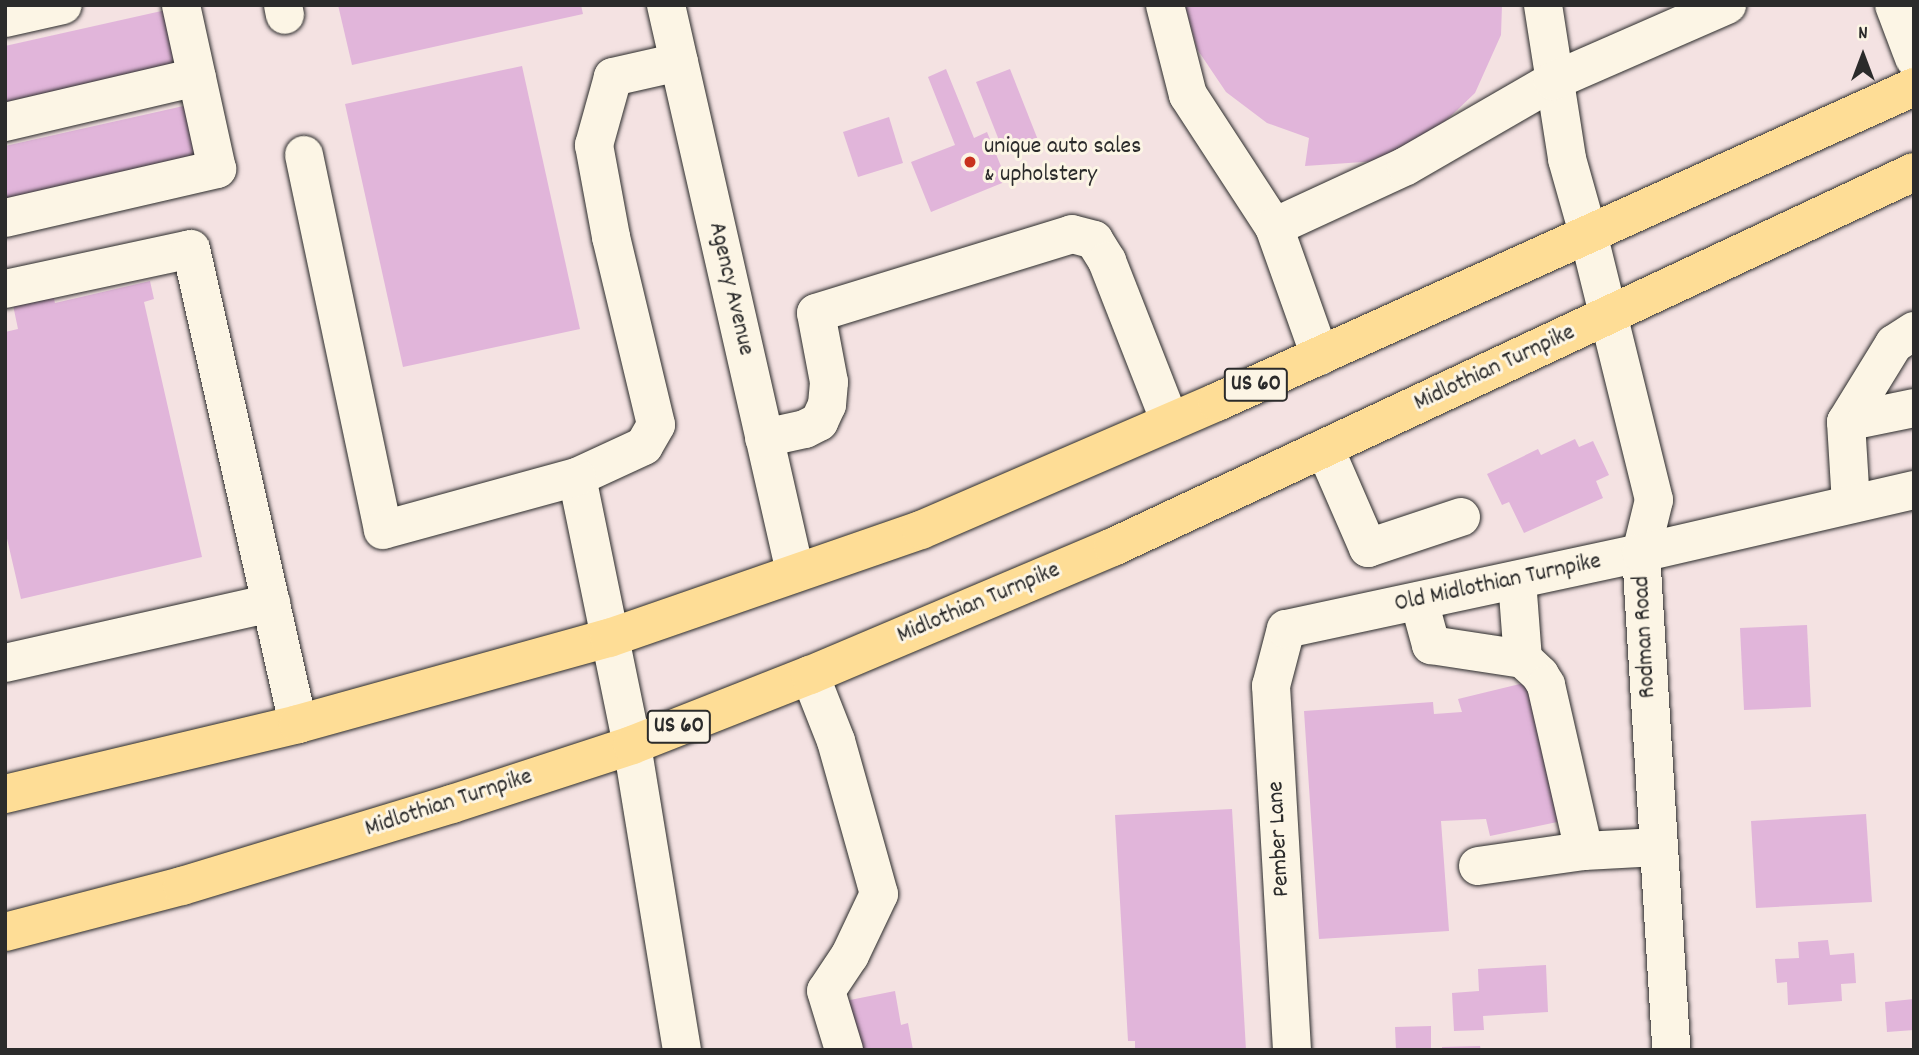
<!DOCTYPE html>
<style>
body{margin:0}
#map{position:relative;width:1919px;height:1055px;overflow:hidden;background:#f4e2e2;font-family:Dekko,sans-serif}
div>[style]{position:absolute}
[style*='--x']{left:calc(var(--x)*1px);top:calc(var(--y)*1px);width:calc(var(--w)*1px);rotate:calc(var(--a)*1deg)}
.building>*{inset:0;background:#e1b5da}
.roads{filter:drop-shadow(0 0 2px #2b2b2b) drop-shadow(0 0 2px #2b2b2b)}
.minor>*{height:38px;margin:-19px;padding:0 19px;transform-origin:19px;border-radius:19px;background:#fcf5e5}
.major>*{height:38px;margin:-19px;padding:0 19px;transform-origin:19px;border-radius:19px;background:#fedd96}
.dots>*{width:19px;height:19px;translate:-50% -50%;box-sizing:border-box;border:4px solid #fcf5e5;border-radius:50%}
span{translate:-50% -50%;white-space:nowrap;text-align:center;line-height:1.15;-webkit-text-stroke:6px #fcf5e5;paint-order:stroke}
.shield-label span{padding:2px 5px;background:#fcf5e5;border:2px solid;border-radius:5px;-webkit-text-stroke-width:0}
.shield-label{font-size:23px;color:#2b2b2b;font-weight:700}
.poi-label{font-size:24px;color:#2b2b2b}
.left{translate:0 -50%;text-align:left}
.street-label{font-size:24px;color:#2b2b2b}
.frame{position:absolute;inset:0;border:7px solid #2b2b2b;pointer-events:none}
.north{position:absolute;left:1828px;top:21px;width:70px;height:70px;-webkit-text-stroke:5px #fcf5e5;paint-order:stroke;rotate:0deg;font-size:19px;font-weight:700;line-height:28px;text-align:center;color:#2b2b2b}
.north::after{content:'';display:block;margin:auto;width:24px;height:32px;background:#2b2b2b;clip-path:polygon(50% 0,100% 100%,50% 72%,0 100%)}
</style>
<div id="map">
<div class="building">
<i style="clip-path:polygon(338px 5px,581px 5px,583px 14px,352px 65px)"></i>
<i style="clip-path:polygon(1185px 5px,1502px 5px,1501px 35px,1475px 93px,1434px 132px,1377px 161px,1305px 166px,1309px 138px,1267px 123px,1226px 92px,1197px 49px)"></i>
<i style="clip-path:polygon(166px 10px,178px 64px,5px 102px,5px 46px)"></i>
<i style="clip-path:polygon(522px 66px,580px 329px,403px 367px,345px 104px)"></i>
<i style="clip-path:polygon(946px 69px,974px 138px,987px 132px,1007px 181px,931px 212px,911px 162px,955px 145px,928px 77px)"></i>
<i style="clip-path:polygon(1010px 69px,1038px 140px,1004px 153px,976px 82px)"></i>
<i style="clip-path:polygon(188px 105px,200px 159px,5px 202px,5px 146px)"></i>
<i style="clip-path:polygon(889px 117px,903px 163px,858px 177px,843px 132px)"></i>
<i style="clip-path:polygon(150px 281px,154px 299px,144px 302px,202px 557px,21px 599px,5px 530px,5px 332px,18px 329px,13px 305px,53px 295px,55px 303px)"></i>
<i style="clip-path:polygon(1575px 439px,1579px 447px,1593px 441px,1609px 475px,1596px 481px,1603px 498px,1524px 533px,1509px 502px,1502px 505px,1487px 474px,1538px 449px,1541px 455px)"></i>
<i style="clip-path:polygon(1807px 625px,1811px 707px,1744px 710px,1740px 628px)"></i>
<i style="clip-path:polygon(1532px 681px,1562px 821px,1490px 836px,1486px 819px,1441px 821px,1449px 931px,1319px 939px,1304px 711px,1433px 702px,1434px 714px,1462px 712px,1458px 699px)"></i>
<i style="clip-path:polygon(1232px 809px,1246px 1050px,1135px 1050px,1135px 1041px,1128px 1041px,1115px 815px)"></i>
<i style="clip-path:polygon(1866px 814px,1872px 902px,1756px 908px,1751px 821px)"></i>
<i style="clip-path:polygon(1828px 940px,1830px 955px,1854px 953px,1856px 983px,1841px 984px,1842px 1001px,1788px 1005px,1787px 982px,1777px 983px,1775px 959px,1799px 958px,1798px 942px)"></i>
<i style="clip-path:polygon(1546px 965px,1548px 1012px,1483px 1016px,1484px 1030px,1454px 1031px,1452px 993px,1479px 991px,1478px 969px)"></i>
<i style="clip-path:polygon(895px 991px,901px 1025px,908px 1023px,913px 1050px,855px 1050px,845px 1001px)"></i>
<i style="clip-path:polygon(1914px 999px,1914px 1030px,1887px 1032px,1885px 1002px)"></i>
<i style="clip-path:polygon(1431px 1026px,1431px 1050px,1396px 1050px,1395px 1027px)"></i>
<i style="clip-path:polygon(1480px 1046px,1481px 1050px,1442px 1050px,1442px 1047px)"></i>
</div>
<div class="roads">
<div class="minor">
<i style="--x:283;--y:5;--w:10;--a:79"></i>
<i style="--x:666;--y:5;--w:581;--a:77.18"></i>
<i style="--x:1165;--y:5;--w:93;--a:75.7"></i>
<i style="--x:1188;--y:95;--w:158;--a:56.9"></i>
<i style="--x:1543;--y:5;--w:156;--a:81.1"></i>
<i style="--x:1567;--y:159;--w:77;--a:74.2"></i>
<i style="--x:1588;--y:233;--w:275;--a:76.1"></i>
<i style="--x:1654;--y:500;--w:55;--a:103.8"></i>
<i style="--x:1641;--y:553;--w:498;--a:86.5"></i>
<i style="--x:1894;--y:5;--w:57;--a:69.3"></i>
<i style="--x:5;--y:18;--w:59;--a:-12.6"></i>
<i style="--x:679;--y:62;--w:68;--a:167.2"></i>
<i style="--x:613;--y:77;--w:71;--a:105.6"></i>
<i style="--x:594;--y:145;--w:94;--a:79.5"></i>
<i style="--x:611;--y:237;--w:193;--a:76.5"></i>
<i style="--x:656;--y:425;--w:24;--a:120"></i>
<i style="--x:644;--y:446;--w:74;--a:155.2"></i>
<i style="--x:577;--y:477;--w:274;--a:78.4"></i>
<i style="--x:632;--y:745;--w:309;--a:80.7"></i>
<i style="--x:5;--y:122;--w:197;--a:-13.2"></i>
<i style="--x:304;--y:155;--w:383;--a:78.1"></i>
<i style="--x:383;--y:530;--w:201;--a:-15.3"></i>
<i style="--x:5;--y:218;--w:218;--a:-13"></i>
<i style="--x:217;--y:169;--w:168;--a:-102.4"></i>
<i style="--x:5;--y:289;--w:190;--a:-12.1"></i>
<i style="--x:191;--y:249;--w:487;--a:77.3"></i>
<i style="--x:1320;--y:356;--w:137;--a:-109.6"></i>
<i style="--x:1274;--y:227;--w:145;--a:-24.8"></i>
<i style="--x:1406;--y:166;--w:170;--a:-30"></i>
<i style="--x:1553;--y:81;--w:190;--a:-23.6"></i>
<i style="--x:1846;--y:422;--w:69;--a:-11.6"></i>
<i style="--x:764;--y:438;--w:42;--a:-12.4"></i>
<i style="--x:805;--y:429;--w:16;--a:-27"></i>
<i style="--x:819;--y:422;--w:19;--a:-65"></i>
<i style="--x:827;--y:405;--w:23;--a:-85"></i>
<i style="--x:829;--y:382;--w:70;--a:-100.7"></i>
<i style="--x:816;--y:313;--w:268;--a:-17.1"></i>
<i style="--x:1072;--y:234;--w:23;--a:15"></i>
<i style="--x:1094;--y:240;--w:25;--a:58"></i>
<i style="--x:1107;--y:261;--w:173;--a:68.6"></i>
<i style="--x:1325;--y:449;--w:108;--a:66.5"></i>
<i style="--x:1368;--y:548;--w:98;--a:-18.4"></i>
<i style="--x:1851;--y:504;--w:82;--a:-93.5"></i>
<i style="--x:1846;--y:422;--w:92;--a:-58.4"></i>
<i style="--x:1894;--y:344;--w:24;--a:-33"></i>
<i style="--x:1517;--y:580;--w:79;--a:85.7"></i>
<i style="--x:1419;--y:601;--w:46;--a:74.7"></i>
<i style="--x:1431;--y:645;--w:93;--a:8.7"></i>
<i style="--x:1523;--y:659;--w:23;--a:43"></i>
<i style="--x:1540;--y:675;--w:12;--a:59"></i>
<i style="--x:1546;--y:685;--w:170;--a:77.1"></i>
<i style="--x:1584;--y:851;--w:74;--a:-3.1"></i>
<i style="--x:5;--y:663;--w:273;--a:-12.7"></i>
<i style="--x:810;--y:675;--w:71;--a:68.5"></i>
<i style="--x:836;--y:741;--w:159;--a:74.3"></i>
<i style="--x:879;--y:894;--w:68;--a:115.4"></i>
<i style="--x:850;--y:955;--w:43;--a:123.7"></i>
<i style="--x:826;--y:991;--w:62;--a:73"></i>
<i style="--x:1478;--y:866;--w:107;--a:-8.1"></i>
<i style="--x:1292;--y:1050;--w:365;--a:-93.3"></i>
<i style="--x:1271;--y:686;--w:59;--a:-75.3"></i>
<i style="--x:1286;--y:629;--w:363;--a:-12.1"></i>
<i style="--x:1641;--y:553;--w:280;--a:-13"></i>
</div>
<div class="major">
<i style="--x:5;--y:794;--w:301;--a:-13.4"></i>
<i style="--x:298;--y:724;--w:323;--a:-15.5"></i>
<i style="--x:609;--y:638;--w:330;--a:-19.1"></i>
<i style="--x:921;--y:530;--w:322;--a:-23.4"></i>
<i style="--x:1217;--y:402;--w:765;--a:-24.32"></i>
<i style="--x:5;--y:932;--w:183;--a:-14.6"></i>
<i style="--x:182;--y:886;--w:282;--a:-16.9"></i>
<i style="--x:452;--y:804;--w:189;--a:-18.1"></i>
<i style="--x:632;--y:745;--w:191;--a:-21.5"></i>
<i style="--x:810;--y:675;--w:329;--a:-22.9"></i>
<i style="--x:1113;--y:547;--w:884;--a:-25.09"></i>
</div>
</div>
<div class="dots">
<i style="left:970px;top:162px;background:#c8321e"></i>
</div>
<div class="shield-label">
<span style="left:1256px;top:385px">US 60</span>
<span style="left:679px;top:727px">US 60</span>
</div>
<div class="poi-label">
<span class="left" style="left:984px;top:162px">unique auto sales<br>&amp; upholstery</span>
</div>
<div class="street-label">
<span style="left:730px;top:289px;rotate:77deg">Agency Avenue</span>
<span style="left:1495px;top:369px;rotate:-25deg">Midlothian Turnpike</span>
<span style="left:1498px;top:584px;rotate:-12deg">Old Midlothian Turnpike</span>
<span style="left:979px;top:604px;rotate:-23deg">Midlothian Turnpike</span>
<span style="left:1646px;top:637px;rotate:-93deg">Rodman Road</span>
<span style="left:449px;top:804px;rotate:-18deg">Midlothian Turnpike</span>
<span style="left:1280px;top:839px;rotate:-93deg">Pember Lane</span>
</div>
<div class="frame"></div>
<div class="north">N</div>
</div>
